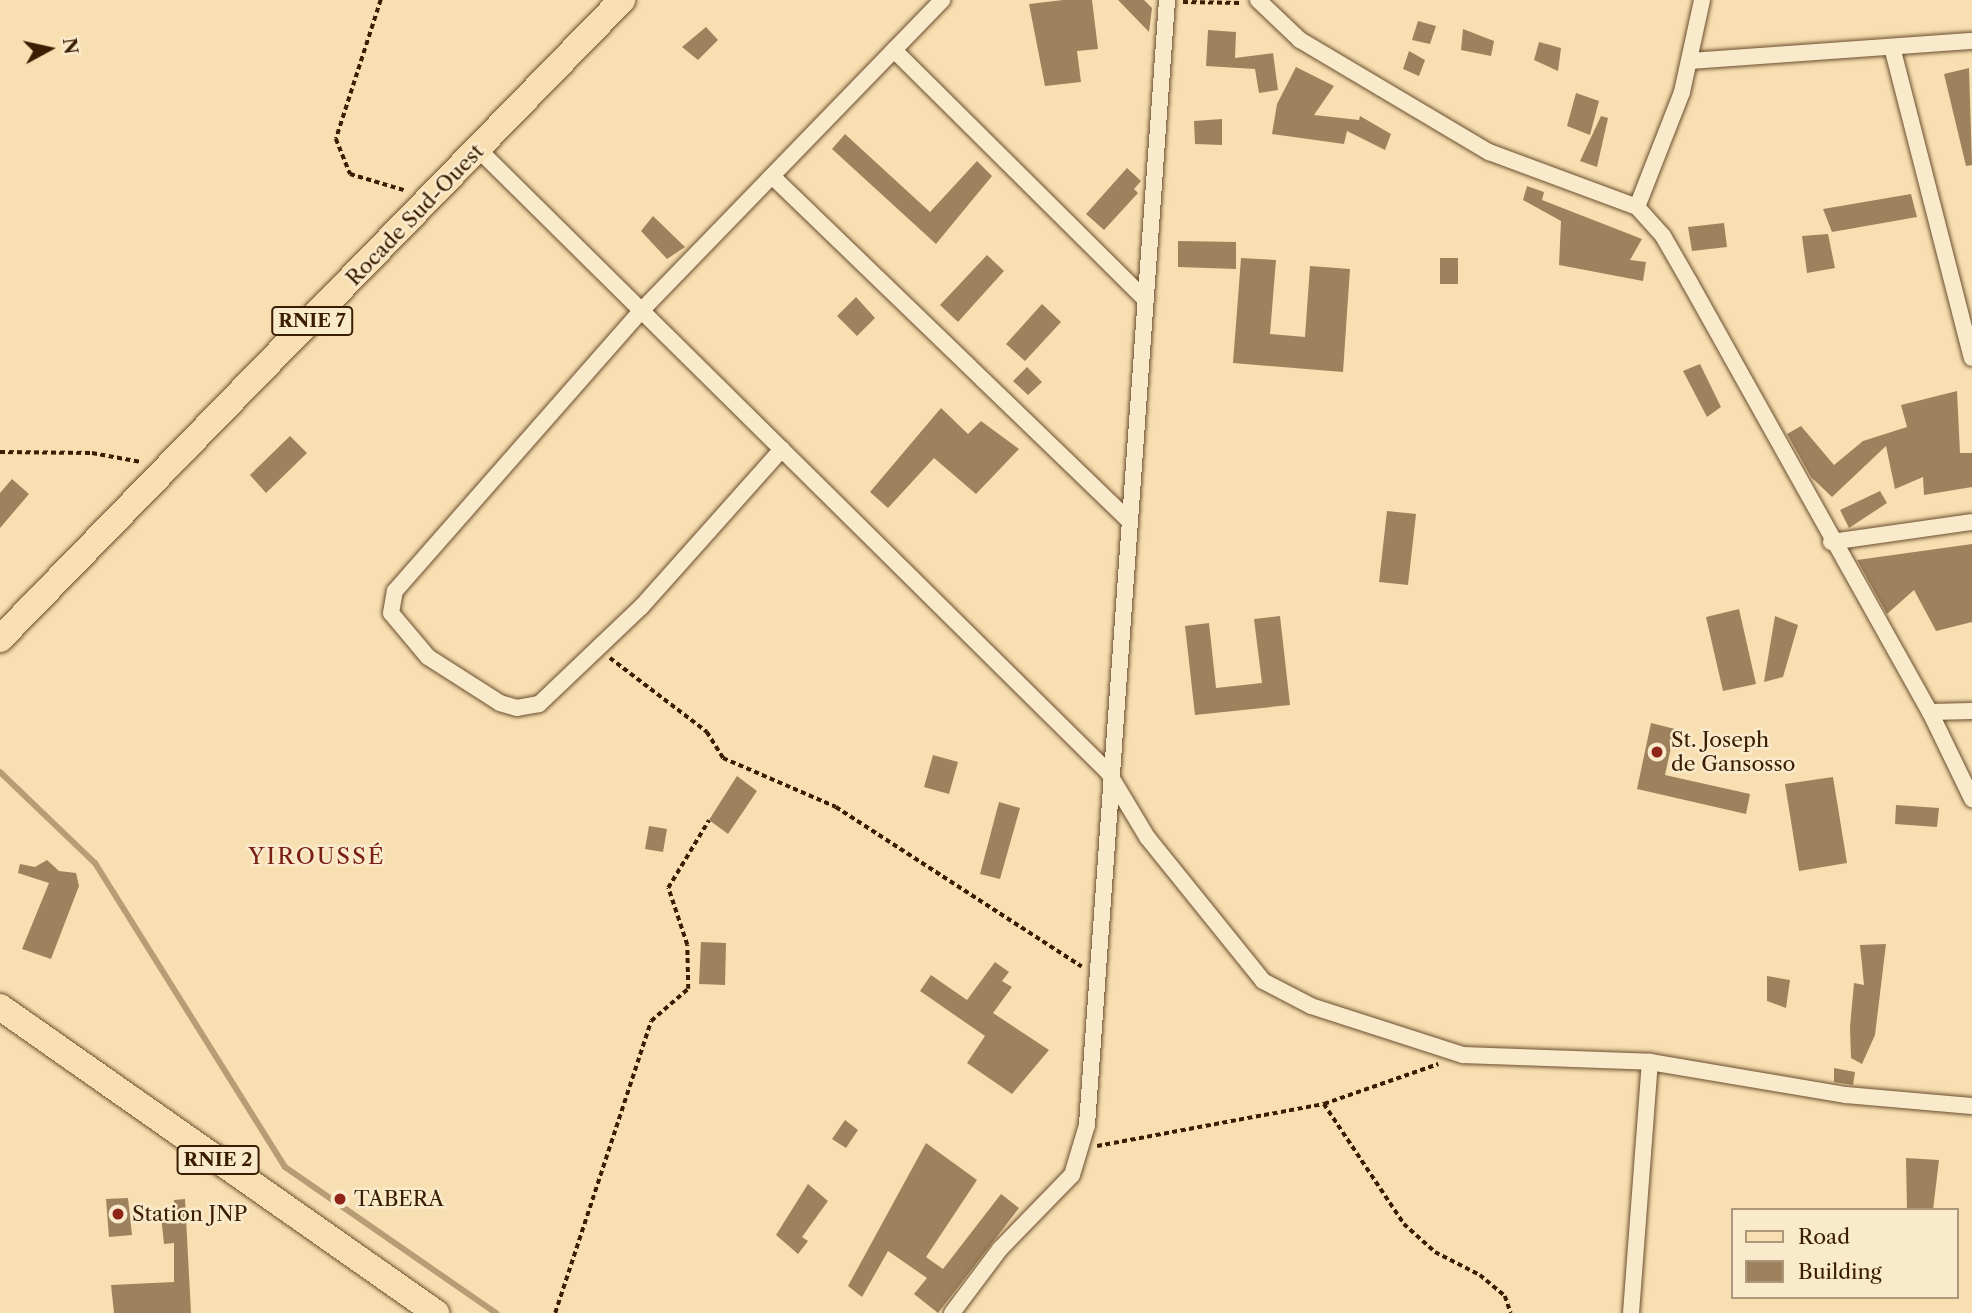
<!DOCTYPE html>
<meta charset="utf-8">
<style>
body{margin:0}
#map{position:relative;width:1972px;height:1313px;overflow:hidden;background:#f8dfb1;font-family:"Libre Caslon Text",serif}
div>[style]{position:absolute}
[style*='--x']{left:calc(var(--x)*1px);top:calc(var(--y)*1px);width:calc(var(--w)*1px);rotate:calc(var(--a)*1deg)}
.stream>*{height:6px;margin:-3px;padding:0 3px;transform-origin:3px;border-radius:3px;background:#b79d76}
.building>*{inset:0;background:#9d825d}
.path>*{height:3.5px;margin-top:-1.75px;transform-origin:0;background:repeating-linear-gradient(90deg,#3a1d02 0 5px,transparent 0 8.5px)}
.roads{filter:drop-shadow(0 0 2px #6a4e2e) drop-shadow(0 0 2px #6a4e2e)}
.minor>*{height:16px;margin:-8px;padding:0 8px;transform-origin:8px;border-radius:8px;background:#faeacc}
.primary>*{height:26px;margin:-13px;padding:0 13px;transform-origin:13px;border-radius:13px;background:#f8dfb1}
.dots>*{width:19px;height:19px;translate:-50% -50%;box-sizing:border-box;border:4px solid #faeacc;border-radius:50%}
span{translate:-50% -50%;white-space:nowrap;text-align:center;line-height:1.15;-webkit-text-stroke:5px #faeacc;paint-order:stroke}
.shield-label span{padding:2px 5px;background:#faeacc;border:2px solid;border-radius:5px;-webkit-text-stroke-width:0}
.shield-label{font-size:19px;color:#3a1d02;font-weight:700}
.street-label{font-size:21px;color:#3a1d02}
.poi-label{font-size:21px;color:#3a1d02}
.left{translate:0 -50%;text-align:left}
.neighbourhood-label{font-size:23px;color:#7a1f14;letter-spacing:2px}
.legend{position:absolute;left:1731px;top:1208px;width:228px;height:91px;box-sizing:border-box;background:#faeacc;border:2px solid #ad987b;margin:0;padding:9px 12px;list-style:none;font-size:21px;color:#3a1d02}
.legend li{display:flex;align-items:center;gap:14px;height:35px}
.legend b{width:35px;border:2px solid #ad987b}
.north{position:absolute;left:14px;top:14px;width:70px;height:70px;-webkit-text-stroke:5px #faeacc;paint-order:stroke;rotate:82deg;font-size:19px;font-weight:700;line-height:28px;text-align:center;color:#3a1d02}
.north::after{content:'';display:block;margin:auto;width:24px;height:32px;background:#3a1d02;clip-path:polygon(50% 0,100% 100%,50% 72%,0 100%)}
</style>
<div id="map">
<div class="stream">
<i style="--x:0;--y:772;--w:132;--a:43.8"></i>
<i style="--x:95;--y:863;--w:358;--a:58"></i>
<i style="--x:285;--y:1167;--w:257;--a:34.7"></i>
</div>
<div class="building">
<i style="clip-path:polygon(1063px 0,1092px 0,1098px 49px,1077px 51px,1081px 82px,1045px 86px,1029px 4px)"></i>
<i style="clip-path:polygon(1118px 0,1144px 0,1152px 8px,1149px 32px)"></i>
<i style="clip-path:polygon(1418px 21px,1436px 26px,1430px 44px,1412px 40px)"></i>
<i style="clip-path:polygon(706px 27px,718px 40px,698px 60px,682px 47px)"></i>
<i style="clip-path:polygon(1463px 29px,1494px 41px,1491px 56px,1461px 50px)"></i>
<i style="clip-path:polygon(1208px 30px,1236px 32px,1235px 58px,1273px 53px,1278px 90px,1259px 93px,1255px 69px,1206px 66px)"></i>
<i style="clip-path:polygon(1539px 42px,1561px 48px,1558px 71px,1534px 60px)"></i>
<i style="clip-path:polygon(1409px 51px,1425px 60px,1419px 76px,1403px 69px)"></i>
<i style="clip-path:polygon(1296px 67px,1334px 86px,1314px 115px,1359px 120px,1360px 116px,1391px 134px,1385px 150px,1347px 131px,1344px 144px,1272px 134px,1277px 104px)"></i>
<i style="clip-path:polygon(1969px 68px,1972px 165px,1966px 166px,1944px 74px)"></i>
<i style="clip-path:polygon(1576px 93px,1599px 101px,1590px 135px,1567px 126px)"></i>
<i style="clip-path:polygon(1601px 116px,1608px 118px,1597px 167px,1580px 161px)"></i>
<i style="clip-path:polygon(1222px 119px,1222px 145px,1195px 144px,1194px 121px)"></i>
<i style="clip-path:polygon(845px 134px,930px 212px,977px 161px,992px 176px,936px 244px,832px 149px)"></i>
<i style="clip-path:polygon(1127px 168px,1141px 181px,1134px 189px,1138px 193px,1104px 230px,1086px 214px)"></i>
<i style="clip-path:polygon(1527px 186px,1544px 192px,1542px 200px,1642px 239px,1630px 260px,1646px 262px,1643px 281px,1559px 265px,1561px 221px,1523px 200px)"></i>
<i style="clip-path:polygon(1911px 194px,1917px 217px,1832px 232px,1823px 209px)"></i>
<i style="clip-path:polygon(653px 216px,685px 247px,667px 259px,641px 231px)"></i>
<i style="clip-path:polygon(1724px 223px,1727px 247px,1692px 251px,1688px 227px)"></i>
<i style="clip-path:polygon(1828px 234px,1835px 268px,1807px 273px,1802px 236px)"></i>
<i style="clip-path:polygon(1178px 241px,1236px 242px,1236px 269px,1178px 267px)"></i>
<i style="clip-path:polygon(987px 255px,1004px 271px,958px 322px,940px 305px)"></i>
<i style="clip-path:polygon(1241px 258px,1276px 260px,1270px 334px,1305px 337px,1310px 266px,1350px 269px,1343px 372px,1233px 363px)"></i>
<i style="clip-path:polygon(1440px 258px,1458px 258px,1458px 284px,1440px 284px)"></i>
<i style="clip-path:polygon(856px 297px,875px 318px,857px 336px,837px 316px)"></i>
<i style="clip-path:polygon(1042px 304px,1061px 322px,1025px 361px,1006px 344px)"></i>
<i style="clip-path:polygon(1700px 364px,1721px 407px,1707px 417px,1683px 371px)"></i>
<i style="clip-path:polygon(1027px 367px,1042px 382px,1028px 395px,1013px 381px)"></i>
<i style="clip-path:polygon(1957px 391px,1960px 453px,1972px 453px,1972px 487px,1924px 495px,1923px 477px,1895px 489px,1886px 446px,1832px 497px,1811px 477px,1787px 434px,1801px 426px,1834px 465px,1863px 441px,1907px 427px,1901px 405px)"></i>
<i style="clip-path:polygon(941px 408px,968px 434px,981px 421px,1019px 449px,976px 494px,934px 458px,888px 508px,870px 492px)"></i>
<i style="clip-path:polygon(290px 436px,307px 453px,266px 493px,250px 475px)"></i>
<i style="clip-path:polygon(12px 479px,29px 494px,0 528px,0 493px)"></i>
<i style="clip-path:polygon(1880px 491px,1887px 503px,1849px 528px,1840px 510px)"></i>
<i style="clip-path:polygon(1387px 511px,1416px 514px,1408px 585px,1379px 582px)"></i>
<i style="clip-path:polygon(1972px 544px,1972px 622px,1936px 631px,1914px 590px,1887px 614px,1857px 560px)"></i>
<i style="clip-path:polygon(1739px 609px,1756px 684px,1723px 691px,1706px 617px)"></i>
<i style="clip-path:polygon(1280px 616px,1290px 705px,1195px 715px,1185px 626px,1209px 623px,1216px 688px,1262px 683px,1254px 619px)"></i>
<i style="clip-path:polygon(1775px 616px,1798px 625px,1783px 677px,1764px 682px)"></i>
<i style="clip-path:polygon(1651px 723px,1675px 729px,1665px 775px,1750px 794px,1746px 814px,1637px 789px)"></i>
<i style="clip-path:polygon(933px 755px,958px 762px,949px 794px,924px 787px)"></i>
<i style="clip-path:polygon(737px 776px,757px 791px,728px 834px,709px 820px)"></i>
<i style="clip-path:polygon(1833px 777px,1847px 863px,1799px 871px,1785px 784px)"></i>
<i style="clip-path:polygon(999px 802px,1020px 808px,1000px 879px,980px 874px)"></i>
<i style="clip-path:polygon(1896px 805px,1939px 808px,1937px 827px,1895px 824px)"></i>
<i style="clip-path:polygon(649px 826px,667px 829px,663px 852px,645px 849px)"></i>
<i style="clip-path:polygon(47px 860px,59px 871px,76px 873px,79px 886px,51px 959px,22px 949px,49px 883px,18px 873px,20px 864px,35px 867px)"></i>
<i style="clip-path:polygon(701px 942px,726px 943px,725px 985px,699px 984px)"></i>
<i style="clip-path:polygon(1886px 944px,1875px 1035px,1862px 1064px,1851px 1058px,1850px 1027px,1854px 983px,1864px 985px,1860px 945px)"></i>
<i style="clip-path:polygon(995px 962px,1009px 972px,1002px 981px,1012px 987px,993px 1013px,1049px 1050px,1012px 1094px,967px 1063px,985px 1036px,920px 991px,931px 975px,967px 1000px)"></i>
<i style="clip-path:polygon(1767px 976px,1790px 980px,1786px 1008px,1767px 1001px)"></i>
<i style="clip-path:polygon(1834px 1068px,1855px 1072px,1853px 1085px,1834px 1082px)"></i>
<i style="clip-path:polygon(845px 1120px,858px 1130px,846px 1148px,832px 1139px)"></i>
<i style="clip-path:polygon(926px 1143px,977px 1180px,926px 1257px,943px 1269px,1001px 1194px,1019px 1208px,938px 1313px,914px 1294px,927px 1278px,888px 1251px,862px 1297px,848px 1286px)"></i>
<i style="clip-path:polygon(1906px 1158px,1939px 1160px,1933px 1210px,1907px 1210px)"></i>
<i style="clip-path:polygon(808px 1184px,828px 1201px,802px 1237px,808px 1241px,798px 1254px,776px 1235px)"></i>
<i style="clip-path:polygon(128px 1198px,132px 1235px,109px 1237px,106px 1199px)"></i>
<i style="clip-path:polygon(185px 1199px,191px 1313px,114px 1313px,111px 1285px,174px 1282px,174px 1243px,164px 1244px,161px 1216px,174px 1215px,174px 1200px)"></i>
</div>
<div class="path">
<i style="--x:381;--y:0;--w:146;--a:107.9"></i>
<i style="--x:336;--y:139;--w:38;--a:68"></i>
<i style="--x:350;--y:174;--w:59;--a:16.6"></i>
<i style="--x:1183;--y:2;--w:59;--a:1"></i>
<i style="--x:0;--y:452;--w:92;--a:0.6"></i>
<i style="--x:92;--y:453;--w:50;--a:10.4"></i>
<i style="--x:610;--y:658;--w:122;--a:37.3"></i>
<i style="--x:707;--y:732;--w:31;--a:58"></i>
<i style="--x:723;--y:758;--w:123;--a:23.4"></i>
<i style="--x:836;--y:807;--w:293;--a:33"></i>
<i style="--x:1324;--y:1104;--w:121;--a:-19.3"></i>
<i style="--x:1097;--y:1146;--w:231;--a:-10.5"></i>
<i style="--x:1324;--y:1104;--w:144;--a:56.3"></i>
<i style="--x:1404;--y:1224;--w:42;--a:42.1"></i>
<i style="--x:1435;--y:1252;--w:51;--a:27.1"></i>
<i style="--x:1480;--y:1275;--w:33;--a:40"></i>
<i style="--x:1505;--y:1296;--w:18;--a:71"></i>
<i style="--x:555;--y:1313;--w:307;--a:-71.8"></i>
<i style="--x:651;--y:1021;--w:49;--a:-40.9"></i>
<i style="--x:688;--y:989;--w:44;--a:-91.3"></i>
<i style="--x:687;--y:945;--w:60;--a:-108.4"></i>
<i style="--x:668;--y:888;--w:79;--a:-58.9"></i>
</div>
<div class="roads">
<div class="minor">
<i style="--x:1258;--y:0;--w:58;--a:43.6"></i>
<i style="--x:1300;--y:40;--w:220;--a:30.7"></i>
<i style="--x:1489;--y:152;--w:158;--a:20.4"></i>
<i style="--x:1637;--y:207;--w:39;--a:48"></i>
<i style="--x:1663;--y:236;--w:54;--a:60.1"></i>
<i style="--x:1690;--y:283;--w:492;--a:60.8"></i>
<i style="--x:1930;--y:712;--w:97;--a:64.2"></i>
<i style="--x:1892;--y:47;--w:321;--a:75.6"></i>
<i style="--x:894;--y:50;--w:352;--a:44.8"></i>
<i style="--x:1691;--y:61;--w:282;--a:-4.1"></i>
<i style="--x:479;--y:150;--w:885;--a:44.68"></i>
<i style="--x:1108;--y:772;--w:76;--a:59"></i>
<i style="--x:1147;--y:837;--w:185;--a:51.1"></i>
<i style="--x:1263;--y:981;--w:54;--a:27.5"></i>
<i style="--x:1311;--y:1006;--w:160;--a:17.9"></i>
<i style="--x:1463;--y:1055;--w:187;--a:2.1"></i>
<i style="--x:1650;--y:1062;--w:199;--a:9.6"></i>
<i style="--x:1846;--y:1095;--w:126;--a:5"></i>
<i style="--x:772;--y:176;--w:495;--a:44"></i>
<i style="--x:1637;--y:207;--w:123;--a:-68.6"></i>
<i style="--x:1682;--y:92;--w:94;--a:-77.7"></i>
<i style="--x:782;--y:449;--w:212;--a:131.7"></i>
<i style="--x:641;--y:607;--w:141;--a:136.4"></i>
<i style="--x:539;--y:704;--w:22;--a:170"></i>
<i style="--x:517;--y:708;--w:18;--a:-164"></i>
<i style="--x:500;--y:703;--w:85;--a:-147.4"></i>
<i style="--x:428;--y:657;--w:57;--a:-130.1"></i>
<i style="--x:391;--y:613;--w:22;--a:-80"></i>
<i style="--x:395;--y:591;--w:373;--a:-48.7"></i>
<i style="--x:641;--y:311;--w:433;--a:-45.9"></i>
<i style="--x:1831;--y:542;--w:142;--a:-8.1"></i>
<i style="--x:1930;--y:712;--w:42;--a:-1.4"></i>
<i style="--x:952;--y:1313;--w:80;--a:-53.1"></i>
<i style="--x:1000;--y:1249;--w:103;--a:-45.8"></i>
<i style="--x:1072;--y:1175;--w:52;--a:-73.3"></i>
<i style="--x:1087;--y:1125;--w:1128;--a:-85.93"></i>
<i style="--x:1631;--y:1313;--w:252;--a:-85.7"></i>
</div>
<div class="primary">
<i style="--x:0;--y:639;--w:892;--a:-45.77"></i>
<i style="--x:0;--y:1007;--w:533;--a:35.06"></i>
</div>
</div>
<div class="dots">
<i style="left:1657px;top:752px;background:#8f2418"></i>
<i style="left:340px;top:1199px;background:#8f2418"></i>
<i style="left:118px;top:1214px;background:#8f2418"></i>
</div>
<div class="shield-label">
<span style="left:312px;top:321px">RNIE 7</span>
<span style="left:218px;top:1160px">RNIE 2</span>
</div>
<div class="street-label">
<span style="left:415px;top:215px;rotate:-46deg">Rocade Sud-Ouest</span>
</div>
<div class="poi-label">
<span class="left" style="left:1671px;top:752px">St. Joseph<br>de Gansosso</span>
<span class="left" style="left:354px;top:1199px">TABERA</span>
<span class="left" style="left:132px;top:1214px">Station JNP</span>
</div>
<div class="neighbourhood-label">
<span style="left:317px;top:856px">YIROUSSÉ</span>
</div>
<ul class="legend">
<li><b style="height:9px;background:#f8dfb1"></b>Road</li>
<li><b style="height:19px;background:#9d825d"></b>Building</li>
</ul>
<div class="north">N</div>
</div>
